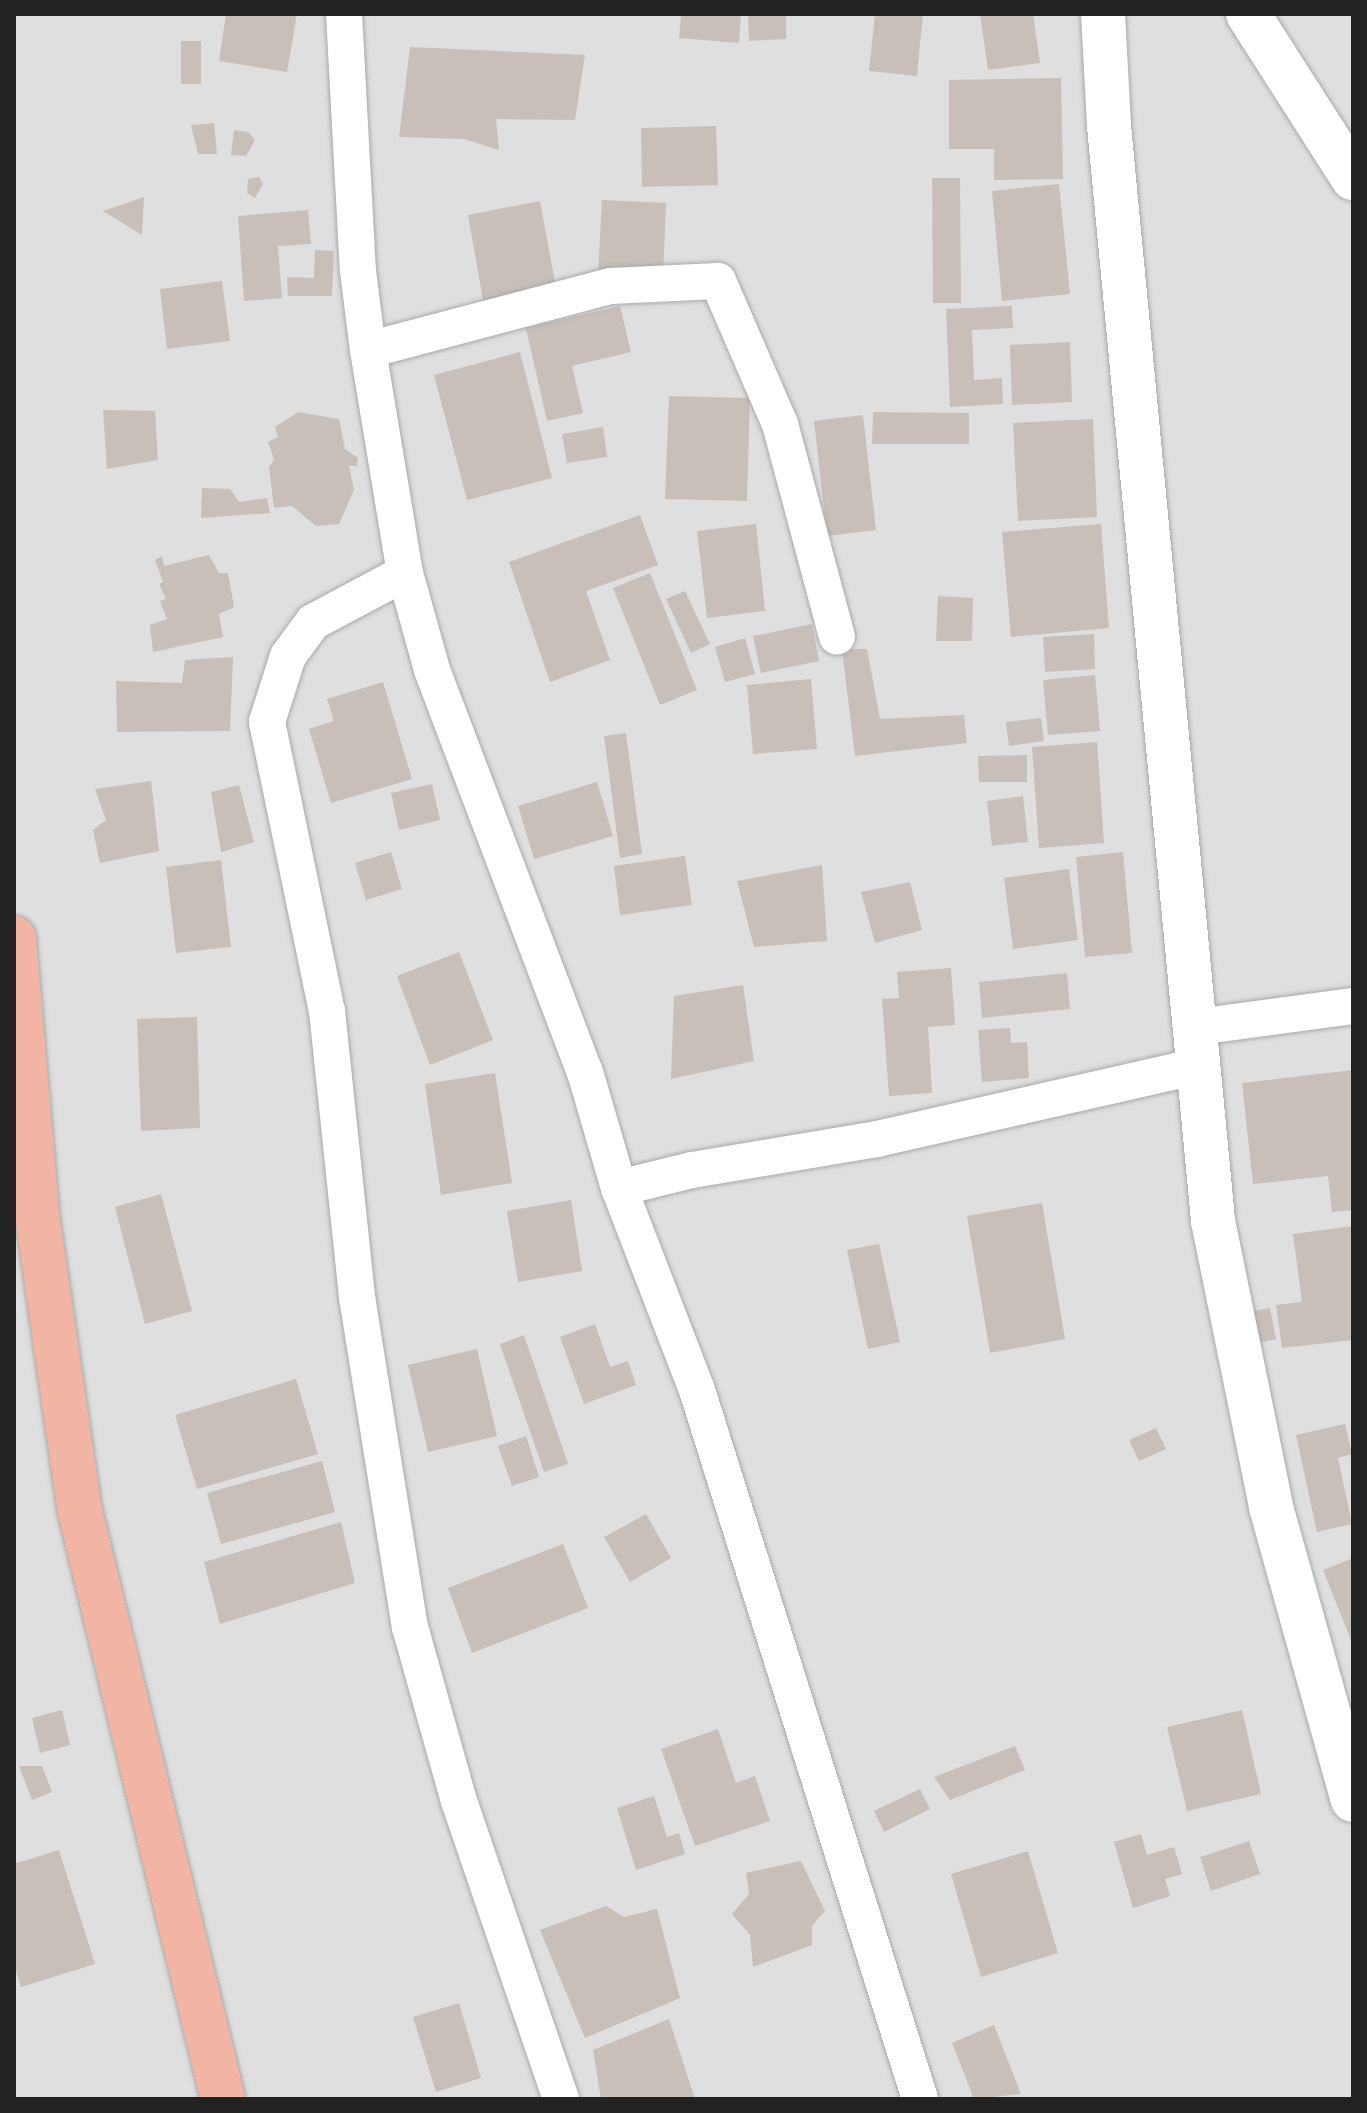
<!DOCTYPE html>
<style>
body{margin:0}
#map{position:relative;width:1367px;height:2113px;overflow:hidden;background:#f2efe9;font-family:Jost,sans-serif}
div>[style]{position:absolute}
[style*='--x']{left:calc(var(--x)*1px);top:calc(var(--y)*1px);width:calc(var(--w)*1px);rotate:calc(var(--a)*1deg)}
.residential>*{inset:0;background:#e0dfdf}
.building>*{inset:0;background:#c7bfb8}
.roads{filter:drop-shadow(0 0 2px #a9a9a9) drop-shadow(0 0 2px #a9a9a9)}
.minor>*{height:36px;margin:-18px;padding:0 18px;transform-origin:18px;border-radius:18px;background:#fff}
.tertiary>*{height:44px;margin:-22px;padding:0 22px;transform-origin:22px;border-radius:22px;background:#fff}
.trunk>*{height:44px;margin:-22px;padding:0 22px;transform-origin:22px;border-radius:22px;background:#f2b4a3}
span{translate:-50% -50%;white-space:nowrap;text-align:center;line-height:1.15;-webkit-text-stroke:7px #fff;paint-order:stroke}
.frame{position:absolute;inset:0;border:16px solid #222;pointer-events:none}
</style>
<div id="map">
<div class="residential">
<i style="clip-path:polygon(14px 14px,1353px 14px,1353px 2099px,14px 2099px)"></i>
</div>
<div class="building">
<i style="clip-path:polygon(226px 14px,297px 14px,287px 72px,219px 61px)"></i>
<i style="clip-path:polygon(681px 14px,741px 14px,739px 43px,679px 38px)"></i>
<i style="clip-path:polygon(748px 14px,786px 14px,786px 39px,749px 41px)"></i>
<i style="clip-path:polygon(875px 14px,923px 14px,917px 76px,869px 71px)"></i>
<i style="clip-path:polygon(980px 14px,1033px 14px,1040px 63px,988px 70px)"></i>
<i style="clip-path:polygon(181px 41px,201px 41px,201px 84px,181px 84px)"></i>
<i style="clip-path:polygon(410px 47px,585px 55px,575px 120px,496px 119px,499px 150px,464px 139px,399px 137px)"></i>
<i style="clip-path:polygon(1061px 78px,1063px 179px,994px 180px,994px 149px,949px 149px,949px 80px)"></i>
<i style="clip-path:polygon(214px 123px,217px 154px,198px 154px,191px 125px)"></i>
<i style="clip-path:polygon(716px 126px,718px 185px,642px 187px,641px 128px)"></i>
<i style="clip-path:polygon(234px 130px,248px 132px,255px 140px,246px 156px,231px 155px)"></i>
<i style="clip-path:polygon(259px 177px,263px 184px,255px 198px,247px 193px,248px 179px)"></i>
<i style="clip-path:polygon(932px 178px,960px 178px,961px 303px,933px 303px)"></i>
<i style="clip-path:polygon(1059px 184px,1070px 294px,1002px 301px,992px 191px)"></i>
<i style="clip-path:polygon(144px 197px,142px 235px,103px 211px)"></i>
<i style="clip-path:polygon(602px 200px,666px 203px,663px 277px,598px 274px)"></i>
<i style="clip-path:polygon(540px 201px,557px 293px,484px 306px,468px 215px)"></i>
<i style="clip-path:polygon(308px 210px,311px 244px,278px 246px,282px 298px,244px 301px,238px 216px)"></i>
<i style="clip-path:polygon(315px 250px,334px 251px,332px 296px,288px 296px,287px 277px,314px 278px)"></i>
<i style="clip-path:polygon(222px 281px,230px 341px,167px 349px,160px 289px)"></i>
<i style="clip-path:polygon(620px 306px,631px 352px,572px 366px,583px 413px,547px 421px,526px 328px)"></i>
<i style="clip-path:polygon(1012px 306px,1013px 328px,972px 330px,974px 380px,1002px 378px,1003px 404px,950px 407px,946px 309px)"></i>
<i style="clip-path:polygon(1070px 342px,1072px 402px,1012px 405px,1010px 345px)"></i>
<i style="clip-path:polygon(520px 352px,552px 478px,467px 500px,434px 375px)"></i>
<i style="clip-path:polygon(669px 396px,750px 398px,747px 501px,665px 499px)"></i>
<i style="clip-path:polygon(103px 410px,155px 411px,158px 460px,107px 469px)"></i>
<i style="clip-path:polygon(298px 412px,339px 419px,345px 449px,358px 458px,357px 466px,349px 466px,354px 490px,339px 524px,316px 526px,292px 506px,274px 508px,269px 467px,274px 459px,268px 442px,278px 437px,275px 427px)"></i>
<i style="clip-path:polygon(873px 412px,969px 413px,969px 444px,872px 444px)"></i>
<i style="clip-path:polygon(863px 415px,876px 530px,827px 536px,814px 421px)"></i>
<i style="clip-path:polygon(1093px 419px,1097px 517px,1018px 521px,1013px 423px)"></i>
<i style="clip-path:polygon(603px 427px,607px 457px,567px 463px,562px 434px)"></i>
<i style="clip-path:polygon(202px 488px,230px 489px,239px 502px,267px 498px,270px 513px,201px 518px)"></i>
<i style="clip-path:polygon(640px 515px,658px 565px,586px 591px,610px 660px,550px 682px,509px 562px)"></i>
<i style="clip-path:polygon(756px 524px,765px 611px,707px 618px,697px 531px)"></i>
<i style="clip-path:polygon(1101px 524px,1109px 628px,1011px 637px,1002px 532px)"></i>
<i style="clip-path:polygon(209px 555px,219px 573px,228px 573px,234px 607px,219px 614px,223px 637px,153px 652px,150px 625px,167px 619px,160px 601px,166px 599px,159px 584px,163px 582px,155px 560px,162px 556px,164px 566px)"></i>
<i style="clip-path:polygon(650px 573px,697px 690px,660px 705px,613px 588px)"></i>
<i style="clip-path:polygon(685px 591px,710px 644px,691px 653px,666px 599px)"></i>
<i style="clip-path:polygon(938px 596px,973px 598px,972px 641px,936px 641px)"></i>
<i style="clip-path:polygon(812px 624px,819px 661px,761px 673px,753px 636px)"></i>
<i style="clip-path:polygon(1094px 634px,1095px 669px,1045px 672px,1043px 637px)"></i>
<i style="clip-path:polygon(745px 638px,755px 674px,725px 682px,715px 647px)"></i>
<i style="clip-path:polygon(842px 649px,867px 649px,880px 719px,964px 715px,967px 743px,855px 756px)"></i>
<i style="clip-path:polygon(233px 657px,230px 731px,117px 732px,116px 681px,182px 683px,185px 660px)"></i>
<i style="clip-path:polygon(1095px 675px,1100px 731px,1048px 735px,1043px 680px)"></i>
<i style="clip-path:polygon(811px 679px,817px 749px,753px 754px,747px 685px)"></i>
<i style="clip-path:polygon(383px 682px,412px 779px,331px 803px,309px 729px,334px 721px,327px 699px)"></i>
<i style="clip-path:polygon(1041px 718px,1044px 741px,1009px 746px,1006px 722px)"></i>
<i style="clip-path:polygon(626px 733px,642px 854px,620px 858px,604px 736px)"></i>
<i style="clip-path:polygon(1097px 742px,1104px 843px,1039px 848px,1032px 747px)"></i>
<i style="clip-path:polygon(1027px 755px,1027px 782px,979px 782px,978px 756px)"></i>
<i style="clip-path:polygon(151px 781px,159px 851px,100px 863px,93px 830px,106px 820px,95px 789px)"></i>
<i style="clip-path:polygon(597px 782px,613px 836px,534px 859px,518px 806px)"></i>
<i style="clip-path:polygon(432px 784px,440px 820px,399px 830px,391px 793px)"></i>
<i style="clip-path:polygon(239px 785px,254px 842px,221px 852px,211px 792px)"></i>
<i style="clip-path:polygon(1023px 796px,1028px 842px,992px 846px,987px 801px)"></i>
<i style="clip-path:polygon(391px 852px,402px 889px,366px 900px,355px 863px)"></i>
<i style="clip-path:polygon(1123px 852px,1132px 953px,1085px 957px,1076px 857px)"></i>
<i style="clip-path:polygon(685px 856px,692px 905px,620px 915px,614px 866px)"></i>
<i style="clip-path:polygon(221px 860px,231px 947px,176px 953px,166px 867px)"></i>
<i style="clip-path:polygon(822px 865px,827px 941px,754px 947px,737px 881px)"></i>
<i style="clip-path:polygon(1069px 869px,1078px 940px,1013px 949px,1004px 878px)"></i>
<i style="clip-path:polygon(910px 882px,922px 930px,875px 943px,861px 892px)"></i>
<i style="clip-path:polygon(459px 952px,493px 1040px,430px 1065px,397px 976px)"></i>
<i style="clip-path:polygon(951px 968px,955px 1025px,928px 1027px,932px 1093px,889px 1096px,882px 999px,899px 998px,897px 972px)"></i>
<i style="clip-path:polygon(1067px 973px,1070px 1009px,982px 1018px,979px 982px)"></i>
<i style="clip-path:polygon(743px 985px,754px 1061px,671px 1079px,674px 996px)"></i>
<i style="clip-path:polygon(197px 1017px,200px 1128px,141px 1131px,137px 1019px)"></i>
<i style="clip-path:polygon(1010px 1028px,1011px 1043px,1027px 1042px,1029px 1078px,982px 1082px,978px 1030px)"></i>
<i style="clip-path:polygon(1353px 1070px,1353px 1210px,1332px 1212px,1328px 1176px,1253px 1184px,1242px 1083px)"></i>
<i style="clip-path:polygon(495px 1073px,512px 1183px,441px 1195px,425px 1084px)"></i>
<i style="clip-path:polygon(161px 1194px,192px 1311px,145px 1324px,115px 1207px)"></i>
<i style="clip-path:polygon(571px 1200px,582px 1271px,518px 1282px,507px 1211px)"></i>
<i style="clip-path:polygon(1042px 1203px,1065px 1339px,990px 1353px,967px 1216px)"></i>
<i style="clip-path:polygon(1353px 1226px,1353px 1340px,1282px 1348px,1276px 1305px,1302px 1302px,1293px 1234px)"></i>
<i style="clip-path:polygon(879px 1244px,900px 1342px,868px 1349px,847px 1250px)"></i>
<i style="clip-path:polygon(1270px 1308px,1276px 1339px,1254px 1344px,1247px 1312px)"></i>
<i style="clip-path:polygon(595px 1324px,610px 1367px,628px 1361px,636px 1385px,584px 1404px,560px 1337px)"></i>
<i style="clip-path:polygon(524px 1335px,568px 1464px,544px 1472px,500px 1344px)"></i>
<i style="clip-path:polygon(477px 1349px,497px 1436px,428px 1452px,408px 1365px)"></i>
<i style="clip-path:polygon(296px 1379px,318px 1454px,197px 1489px,175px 1415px)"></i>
<i style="clip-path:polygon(1345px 1424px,1352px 1454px,1338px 1458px,1352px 1524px,1317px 1532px,1296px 1435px)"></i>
<i style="clip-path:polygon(1156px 1428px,1166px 1449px,1139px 1461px,1129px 1440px)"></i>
<i style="clip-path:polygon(526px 1436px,539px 1477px,512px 1486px,498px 1446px)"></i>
<i style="clip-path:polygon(322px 1461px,335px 1512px,221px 1544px,207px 1493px)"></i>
<i style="clip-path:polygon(646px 1514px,671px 1558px,630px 1582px,604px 1537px)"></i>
<i style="clip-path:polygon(341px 1522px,355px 1583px,220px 1624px,204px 1562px)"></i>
<i style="clip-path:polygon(563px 1544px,588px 1608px,472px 1653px,448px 1588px)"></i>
<i style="clip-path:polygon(1353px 1558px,1353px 1645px,1323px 1570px)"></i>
<i style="clip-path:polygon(62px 1710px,70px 1745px,40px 1753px,32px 1718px)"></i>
<i style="clip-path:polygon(1242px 1710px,1261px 1794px,1187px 1811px,1167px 1727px)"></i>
<i style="clip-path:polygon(718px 1729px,736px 1783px,755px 1776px,770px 1821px,695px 1846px,661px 1749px)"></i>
<i style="clip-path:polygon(1015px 1746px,1025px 1770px,950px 1800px,934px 1777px)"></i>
<i style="clip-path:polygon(19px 1766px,42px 1766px,52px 1792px,32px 1800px)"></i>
<i style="clip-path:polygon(920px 1789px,930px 1809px,884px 1832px,874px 1811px)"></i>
<i style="clip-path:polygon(654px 1796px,667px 1837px,679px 1833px,685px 1854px,636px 1870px,617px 1808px)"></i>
<i style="clip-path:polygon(1141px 1834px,1147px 1855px,1174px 1847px,1182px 1874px,1165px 1879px,1170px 1896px,1133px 1908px,1114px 1842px)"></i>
<i style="clip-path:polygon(1249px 1841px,1260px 1874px,1211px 1891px,1200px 1857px)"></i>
<i style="clip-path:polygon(59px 1850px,95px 1964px,21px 1987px,14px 1964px,14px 1864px)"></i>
<i style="clip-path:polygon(1028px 1851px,1058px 1953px,981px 1977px,951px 1874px)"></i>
<i style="clip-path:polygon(801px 1861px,825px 1911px,812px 1926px,812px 1945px,753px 1967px,750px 1935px,732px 1914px,749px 1894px,746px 1873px)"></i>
<i style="clip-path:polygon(606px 1906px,624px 1917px,657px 1909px,680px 1998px,585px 2038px,540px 1930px)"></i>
<i style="clip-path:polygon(459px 2003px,481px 2078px,436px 2092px,413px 2017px)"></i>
<i style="clip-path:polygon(669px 2019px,695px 2099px,601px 2099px,593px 2050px)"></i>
<i style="clip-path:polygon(994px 2025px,1021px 2094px,974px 2099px,952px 2043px)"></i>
</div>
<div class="roads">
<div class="minor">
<i style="--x:344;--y:14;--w:257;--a:86.9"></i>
<i style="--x:358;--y:271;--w:80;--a:82.8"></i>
<i style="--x:368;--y:350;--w:226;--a:80.6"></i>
<i style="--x:405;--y:573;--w:101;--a:74.4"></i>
<i style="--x:432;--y:670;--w:430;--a:69.2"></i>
<i style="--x:585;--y:1072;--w:121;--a:73.7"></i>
<i style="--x:619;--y:1188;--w:217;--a:68.9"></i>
<i style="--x:697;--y:1390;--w:743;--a:72.54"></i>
<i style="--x:368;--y:350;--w:250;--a:-14.8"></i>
<i style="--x:610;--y:286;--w:108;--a:-2.7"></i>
<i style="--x:718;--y:281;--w:156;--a:66.6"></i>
<i style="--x:780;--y:424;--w:220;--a:75"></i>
<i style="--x:405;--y:573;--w:104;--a:152"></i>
<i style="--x:313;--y:622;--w:42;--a:126.3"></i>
<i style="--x:288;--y:656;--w:69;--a:107.7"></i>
<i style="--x:267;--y:722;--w:295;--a:78.3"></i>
<i style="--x:327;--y:1011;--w:288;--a:84"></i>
<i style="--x:357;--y:1297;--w:334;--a:80.9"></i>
<i style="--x:410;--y:1627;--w:181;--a:74.3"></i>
<i style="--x:459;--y:1801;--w:315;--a:71.1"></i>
<i style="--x:1197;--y:1027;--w:157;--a:-7.7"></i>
<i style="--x:619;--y:1188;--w:75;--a:-13.9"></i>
<i style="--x:692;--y:1170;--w:188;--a:-9.5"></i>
<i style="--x:877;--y:1139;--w:329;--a:-12.8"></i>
</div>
<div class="tertiary">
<i style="--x:1103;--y:14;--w:112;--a:86.9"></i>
<i style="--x:1109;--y:126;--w:1100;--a:84.57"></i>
<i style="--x:1213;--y:1221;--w:292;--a:78.5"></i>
<i style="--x:1271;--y:1507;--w:304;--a:74.4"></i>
<i style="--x:1248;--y:14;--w:195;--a:57.4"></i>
</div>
<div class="trunk">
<i style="--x:14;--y:938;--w:277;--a:85.2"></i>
<i style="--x:37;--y:1214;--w:300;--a:81.8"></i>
<i style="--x:80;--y:1511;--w:605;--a:76.33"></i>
</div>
</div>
<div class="frame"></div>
</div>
